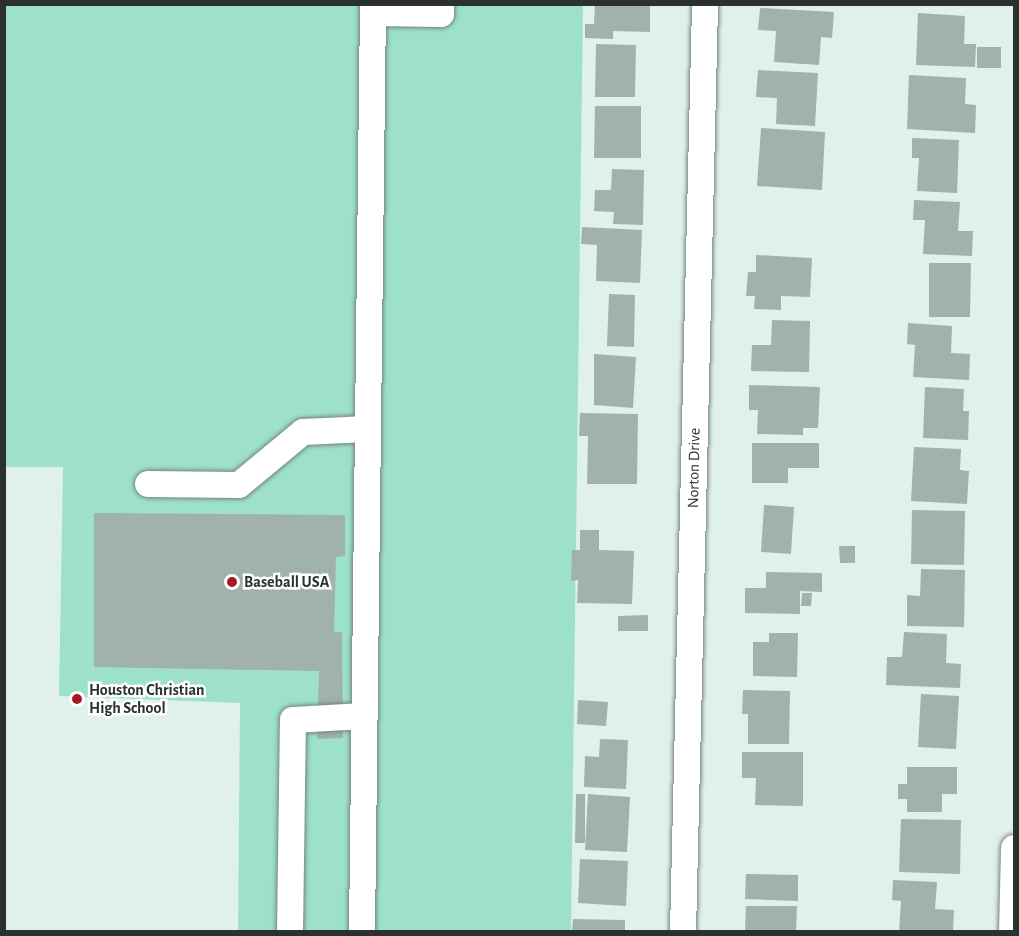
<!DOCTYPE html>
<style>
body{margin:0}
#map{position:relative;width:1019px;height:936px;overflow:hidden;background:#e0f1eb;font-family:"Alegreya Sans",sans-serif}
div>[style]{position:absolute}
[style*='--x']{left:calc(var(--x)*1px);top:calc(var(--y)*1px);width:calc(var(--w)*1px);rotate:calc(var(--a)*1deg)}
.green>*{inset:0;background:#9de1cd}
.building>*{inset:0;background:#a1b1ac}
.roads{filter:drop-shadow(0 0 2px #768580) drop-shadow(0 0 2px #768580)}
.minor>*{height:26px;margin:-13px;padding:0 13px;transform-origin:13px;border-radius:13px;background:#fff}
.dots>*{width:16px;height:16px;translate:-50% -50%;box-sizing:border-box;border:3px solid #fff;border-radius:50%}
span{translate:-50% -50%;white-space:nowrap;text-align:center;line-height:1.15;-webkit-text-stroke:5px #fff;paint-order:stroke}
.street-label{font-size:16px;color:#2a312f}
.poi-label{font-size:16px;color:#2a312f;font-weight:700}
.left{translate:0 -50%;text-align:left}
.frame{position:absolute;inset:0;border:6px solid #2a312f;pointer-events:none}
</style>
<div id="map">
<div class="green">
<i style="clip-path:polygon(4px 5px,583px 5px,571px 931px,238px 931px,240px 703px,59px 696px,63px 467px,5px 467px)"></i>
</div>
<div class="building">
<i style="clip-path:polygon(595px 4px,650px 4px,650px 32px,613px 31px,613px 39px,585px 38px,585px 24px,594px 24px)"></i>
<i style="clip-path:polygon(760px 8px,834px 12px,832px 38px,821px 37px,819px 65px,774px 62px,776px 31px,758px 30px)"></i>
<i style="clip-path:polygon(918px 13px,965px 16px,964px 44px,976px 44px,975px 67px,916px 65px)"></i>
<i style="clip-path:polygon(596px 44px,636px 45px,635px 97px,595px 97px)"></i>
<i style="clip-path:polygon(977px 47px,1001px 47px,1001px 68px,977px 68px)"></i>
<i style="clip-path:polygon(758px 70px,818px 73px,815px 126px,776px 124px,777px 98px,756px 97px)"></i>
<i style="clip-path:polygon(909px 75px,966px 78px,965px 104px,976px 105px,975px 133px,907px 129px)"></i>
<i style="clip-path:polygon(595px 106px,641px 106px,641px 158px,594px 158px)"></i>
<i style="clip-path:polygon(761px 128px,825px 132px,822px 190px,757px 186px)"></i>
<i style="clip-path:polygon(912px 138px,959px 140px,957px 193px,917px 191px,919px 158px,912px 158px)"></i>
<i style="clip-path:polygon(612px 169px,644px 170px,643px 225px,613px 224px,614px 212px,594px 211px,595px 190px,611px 190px)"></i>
<i style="clip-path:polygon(914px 200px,960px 202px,958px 231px,973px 231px,972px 256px,923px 254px,925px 220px,913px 220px)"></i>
<i style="clip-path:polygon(582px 227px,642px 230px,640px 283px,596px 281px,597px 245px,581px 244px)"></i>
<i style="clip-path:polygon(756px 255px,812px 258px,810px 297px,781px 296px,781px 310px,754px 309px,755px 296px,746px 296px,748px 272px,756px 272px)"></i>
<i style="clip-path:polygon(929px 263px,971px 263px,970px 317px,929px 317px)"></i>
<i style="clip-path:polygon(609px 294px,635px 295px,634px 347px,607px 346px)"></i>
<i style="clip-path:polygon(772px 320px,810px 321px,809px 372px,751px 371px,752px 345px,771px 345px)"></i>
<i style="clip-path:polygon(908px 323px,952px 326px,951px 353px,970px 354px,969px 380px,913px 377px,915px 345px,907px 344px)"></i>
<i style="clip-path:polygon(594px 354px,636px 357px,633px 408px,594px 405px)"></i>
<i style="clip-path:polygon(749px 385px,820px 387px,818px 428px,803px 428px,803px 435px,757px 434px,758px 410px,749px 410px)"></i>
<i style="clip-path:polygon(925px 387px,964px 389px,963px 411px,969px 411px,968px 440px,923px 438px)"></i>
<i style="clip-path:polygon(580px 413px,638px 414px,637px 484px,587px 484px,588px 436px,579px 436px)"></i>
<i style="clip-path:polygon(752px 443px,819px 443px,819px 468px,788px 468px,788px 483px,752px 483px)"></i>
<i style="clip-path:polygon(914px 447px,961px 449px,960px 470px,969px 471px,967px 504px,911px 501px)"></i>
<i style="clip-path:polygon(764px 505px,794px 507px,791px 554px,761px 552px)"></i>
<i style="clip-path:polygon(912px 510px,965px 511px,964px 565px,911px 564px)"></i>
<i style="clip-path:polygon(94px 513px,345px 515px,345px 556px,336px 557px,334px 632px,342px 632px,343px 738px,317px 739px,319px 671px,94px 667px)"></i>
<i style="clip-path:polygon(580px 530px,599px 530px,599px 550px,634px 551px,632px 604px,577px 603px,578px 580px,571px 581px,572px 550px,580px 550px)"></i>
<i style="clip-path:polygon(839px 546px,855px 546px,855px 563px,840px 563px)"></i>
<i style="clip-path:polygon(921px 569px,965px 570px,964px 627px,907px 626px,907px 595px,920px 596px)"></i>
<i style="clip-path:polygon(766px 572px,822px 573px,822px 592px,800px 591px,800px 614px,745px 613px,745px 588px,766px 588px)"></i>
<i style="clip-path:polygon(802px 593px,812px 593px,811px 606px,801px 606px)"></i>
<i style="clip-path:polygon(648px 615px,648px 631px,618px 631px,618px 616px)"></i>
<i style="clip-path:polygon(904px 632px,947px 634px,946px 663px,961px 664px,960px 688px,886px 685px,887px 657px,902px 657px)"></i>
<i style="clip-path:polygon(769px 633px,798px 633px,797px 677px,753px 676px,753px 642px,769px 642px)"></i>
<i style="clip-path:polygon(743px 690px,790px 691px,789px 744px,748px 744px,748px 714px,742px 714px)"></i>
<i style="clip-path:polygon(921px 694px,959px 696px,956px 749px,918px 747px)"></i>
<i style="clip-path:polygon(578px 700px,608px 702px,606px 726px,577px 724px)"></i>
<i style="clip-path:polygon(600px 739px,628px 740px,626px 789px,584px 787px,585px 756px,599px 757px)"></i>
<i style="clip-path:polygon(742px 752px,803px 752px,803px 806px,755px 805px,756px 778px,742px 778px)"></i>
<i style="clip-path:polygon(907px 767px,957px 767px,957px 794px,942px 794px,942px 812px,907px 812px,907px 799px,898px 799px,898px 784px,907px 784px)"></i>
<i style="clip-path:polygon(576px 794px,585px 794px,585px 843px,575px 843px)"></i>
<i style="clip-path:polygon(588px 794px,630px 797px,627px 852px,585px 850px)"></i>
<i style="clip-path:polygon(901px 819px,961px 820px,960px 874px,899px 872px)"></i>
<i style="clip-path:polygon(580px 859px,628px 861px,626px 906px,578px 903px)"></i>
<i style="clip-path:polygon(746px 874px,798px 875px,798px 901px,745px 899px)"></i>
<i style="clip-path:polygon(893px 880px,937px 882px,935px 909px,954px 910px,953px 932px,899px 932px,901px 901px,892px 900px)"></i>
<i style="clip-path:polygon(746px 906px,797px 906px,796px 932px,745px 931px)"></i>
<i style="clip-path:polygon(573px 919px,625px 920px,625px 932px,572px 932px)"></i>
</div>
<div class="roads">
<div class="minor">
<i style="--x:373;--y:13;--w:68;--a:0.8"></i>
<i style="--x:441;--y:14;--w:10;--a:-90"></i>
<i style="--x:148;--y:484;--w:91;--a:0.6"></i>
<i style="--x:239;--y:485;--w:83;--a:-39.6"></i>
<i style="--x:303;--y:432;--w:64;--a:-2.7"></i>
<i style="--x:290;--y:932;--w:212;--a:-89.2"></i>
<i style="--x:293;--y:720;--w:71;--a:-3.2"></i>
<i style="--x:362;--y:932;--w:928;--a:-89.32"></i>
<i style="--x:683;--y:932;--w:928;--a:-88.64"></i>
<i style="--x:1012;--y:932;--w:84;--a:-88.6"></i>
</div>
</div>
<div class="dots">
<i style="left:232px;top:582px;background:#aa1524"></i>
<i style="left:77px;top:699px;background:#aa1524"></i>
</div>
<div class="street-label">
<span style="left:694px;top:468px;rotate:-89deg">Norton Drive</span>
</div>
<div class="poi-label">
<span class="left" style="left:244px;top:582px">Baseball USA</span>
<span class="left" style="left:89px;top:699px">Houston Christian<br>High School</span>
</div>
<div class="frame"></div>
</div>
